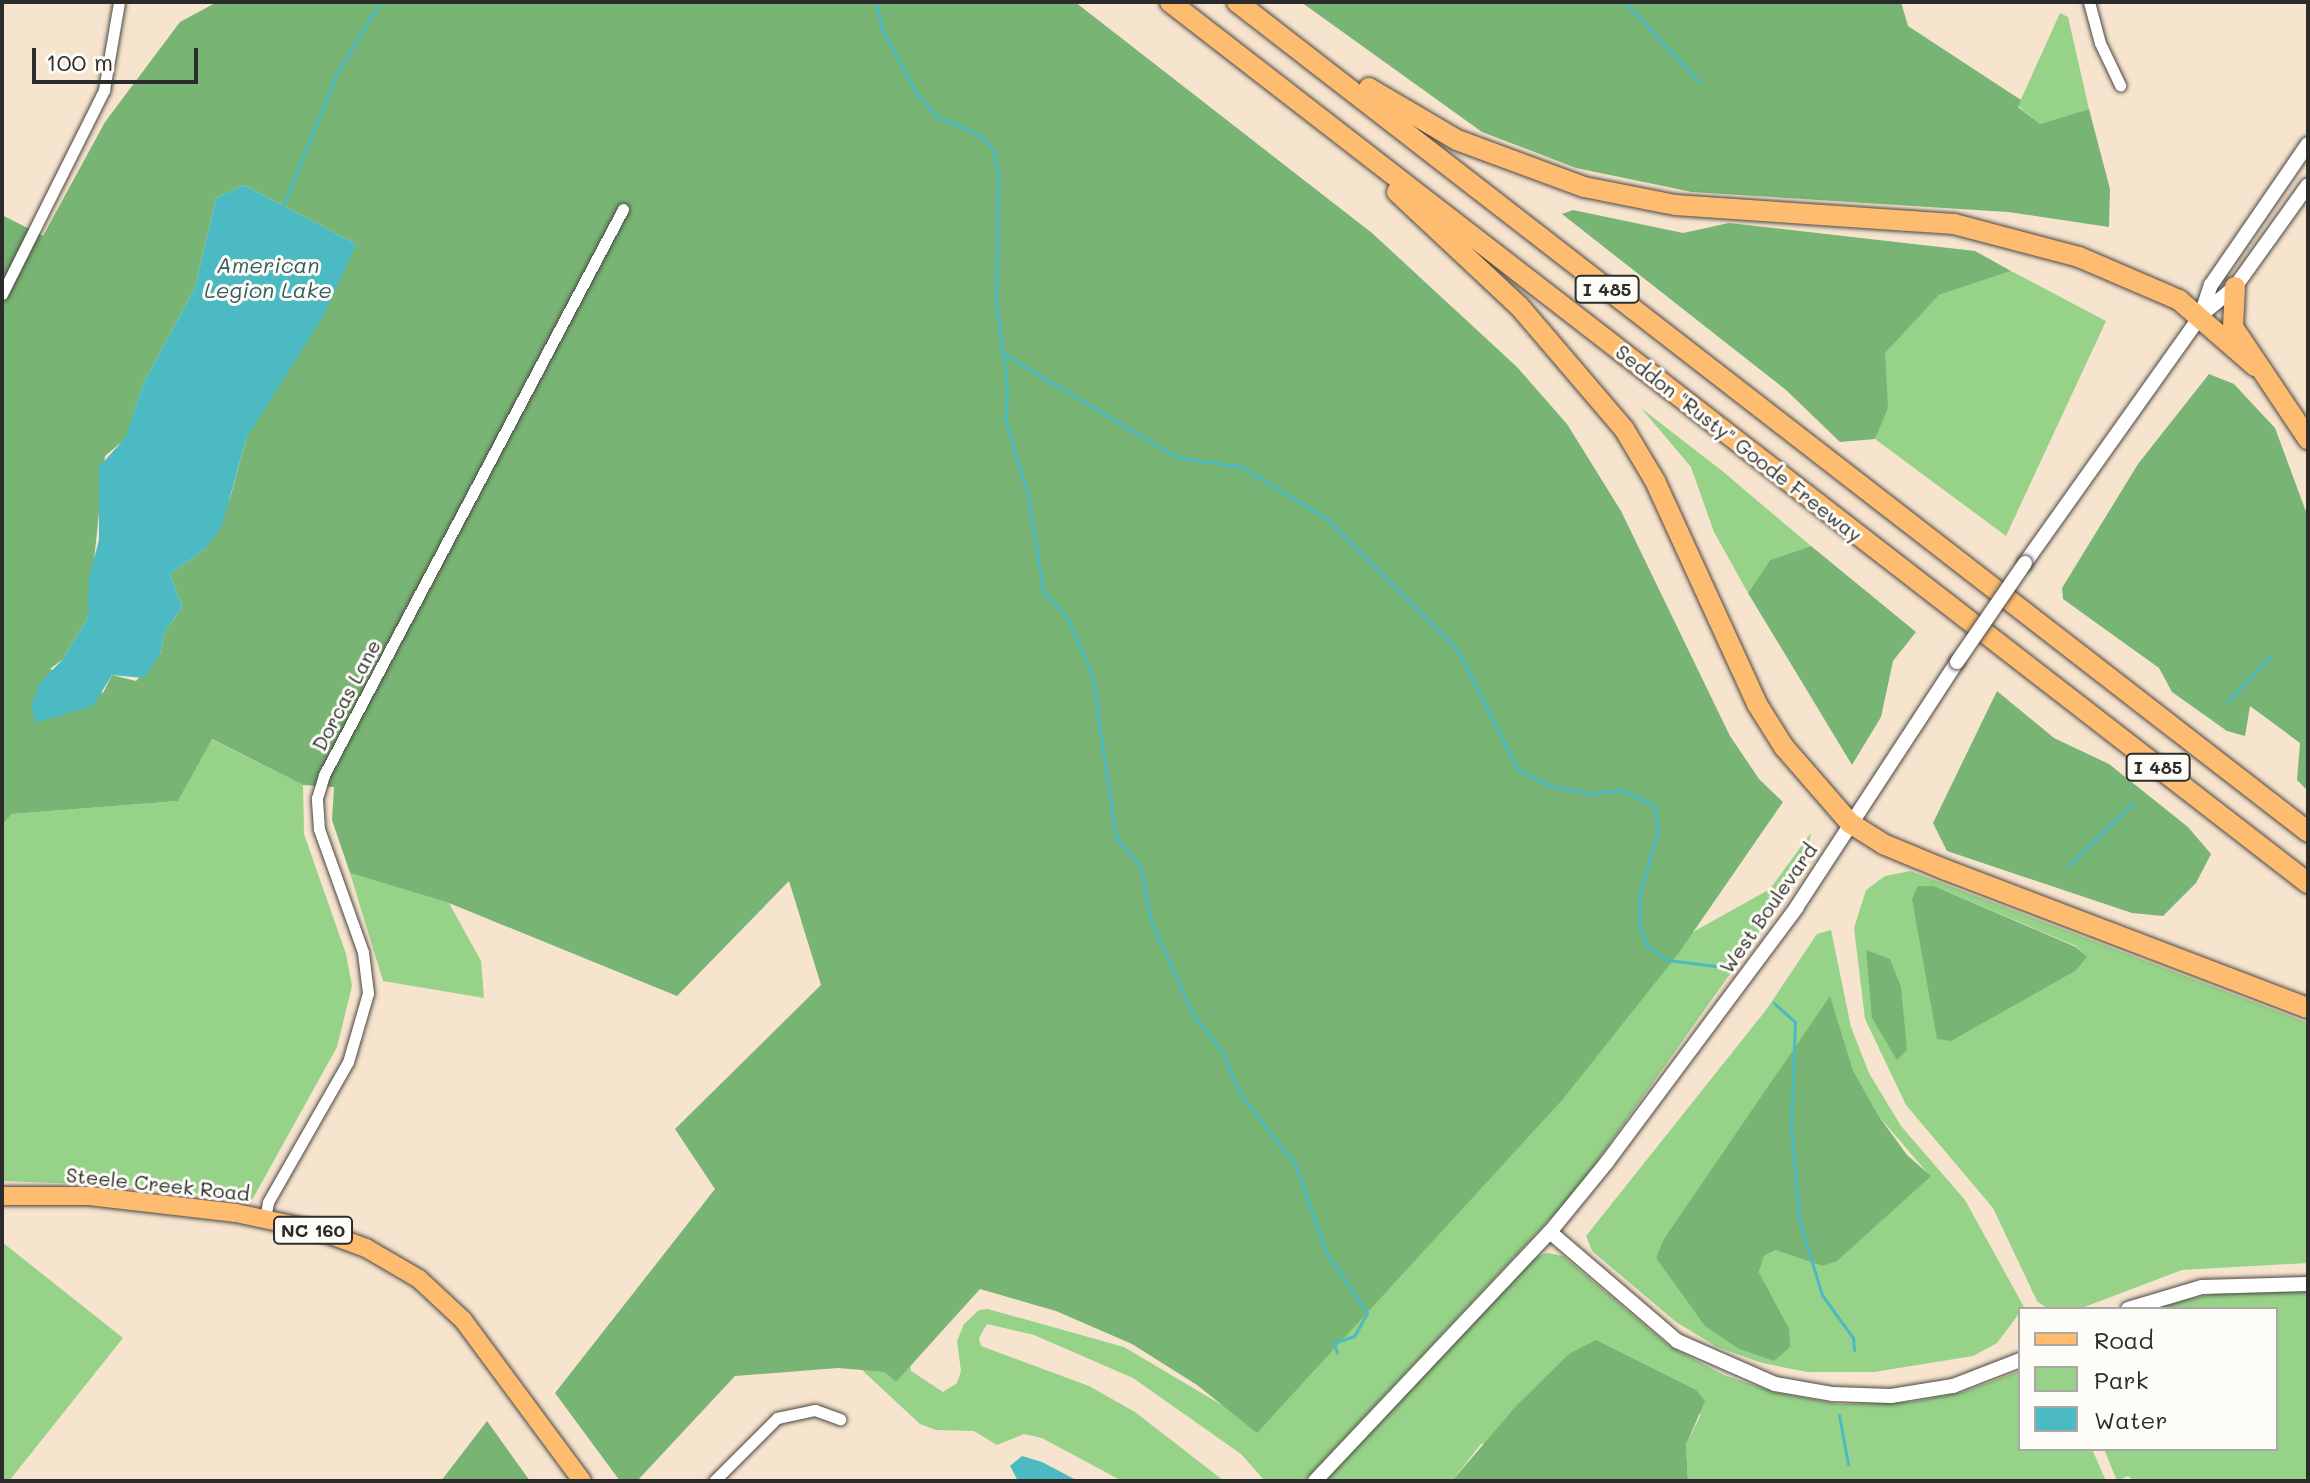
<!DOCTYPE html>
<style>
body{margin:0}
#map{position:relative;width:2310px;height:1483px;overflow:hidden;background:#f7e4ce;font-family:Mali,sans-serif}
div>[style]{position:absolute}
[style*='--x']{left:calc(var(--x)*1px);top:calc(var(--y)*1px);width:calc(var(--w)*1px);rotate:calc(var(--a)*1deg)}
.green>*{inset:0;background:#96d388}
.forest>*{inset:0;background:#78b574}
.water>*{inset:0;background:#4bbac2}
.stream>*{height:3px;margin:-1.5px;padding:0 1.5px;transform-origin:1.5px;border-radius:1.5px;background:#4bbac2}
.roads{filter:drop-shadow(0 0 2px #4a4743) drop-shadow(0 0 2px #4a4743)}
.minor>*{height:11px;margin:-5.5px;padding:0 5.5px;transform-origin:5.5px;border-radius:5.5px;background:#fff}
.tertiary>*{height:14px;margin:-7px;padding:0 7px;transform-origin:7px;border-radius:7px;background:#fff}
.primary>*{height:18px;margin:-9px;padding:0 9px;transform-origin:9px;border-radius:9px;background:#febc70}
.motorway>*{height:20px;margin:-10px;padding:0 10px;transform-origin:10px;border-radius:10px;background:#febc70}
.bridges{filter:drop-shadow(0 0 2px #4a4743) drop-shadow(0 0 2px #4a4743)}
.tertiary-bridge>*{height:14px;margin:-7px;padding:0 7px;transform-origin:7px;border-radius:7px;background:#fff}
span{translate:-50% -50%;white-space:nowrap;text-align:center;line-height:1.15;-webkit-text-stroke:6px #fdfcf7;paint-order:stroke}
.shield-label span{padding:2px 6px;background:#fdfcf7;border:2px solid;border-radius:6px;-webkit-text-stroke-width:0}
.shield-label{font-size:18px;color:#2b2b2b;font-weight:700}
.street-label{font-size:20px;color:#2b2b2b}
.water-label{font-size:22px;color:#365d60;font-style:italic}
.frame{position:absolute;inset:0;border:4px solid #2b2b2b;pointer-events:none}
.legend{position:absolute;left:2018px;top:1307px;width:260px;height:144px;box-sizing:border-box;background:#fdfcf7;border:2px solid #a9a8a5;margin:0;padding:10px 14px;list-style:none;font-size:24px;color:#2b2b2b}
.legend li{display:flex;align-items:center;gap:16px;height:40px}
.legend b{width:40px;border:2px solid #a9a8a5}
.scale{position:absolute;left:32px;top:48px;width:166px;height:36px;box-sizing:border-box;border:4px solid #2b2b2b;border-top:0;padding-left:10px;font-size:24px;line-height:28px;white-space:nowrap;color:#2b2b2b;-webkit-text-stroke:6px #fdfcf7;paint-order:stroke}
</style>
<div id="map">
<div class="green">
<i style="clip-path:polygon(2060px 13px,2068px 17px,2089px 109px,2040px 124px,2018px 106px)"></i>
<i style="clip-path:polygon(2011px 271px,2106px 321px,2006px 536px,1875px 439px,1887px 408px,1884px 353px,1939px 295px)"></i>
<i style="clip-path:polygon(1641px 408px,1721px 470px,1811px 546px,1770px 560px,1748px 593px,1714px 532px,1691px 467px)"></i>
<i style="clip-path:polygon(211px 739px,303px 785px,304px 834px,346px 954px,352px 986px,337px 1047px,252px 1200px,141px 1186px,2px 1181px,2px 825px,12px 814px,178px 801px)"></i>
<i style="clip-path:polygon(1811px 833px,1805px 862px,1752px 943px,1576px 1191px,1304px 1481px,1265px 1481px,1241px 1454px,1133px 1378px,1034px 1335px,987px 1324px,979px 1338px,981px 1346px,1089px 1386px,1135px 1412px,1224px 1481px,1122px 1481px,1042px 1438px,1024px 1434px,997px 1445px,974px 1431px,936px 1430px,920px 1424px,863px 1371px,904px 1301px,911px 1371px,943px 1392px,957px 1383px,961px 1371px,957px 1341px,964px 1324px,979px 1310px,988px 1309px,1124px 1347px,1254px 1424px,1693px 932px,1770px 889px)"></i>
<i style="clip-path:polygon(evenodd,1910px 871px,2308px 1023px,2308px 1263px,2182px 1270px,2079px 1309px,2048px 1309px,2037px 1301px,1993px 1208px,1906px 1105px,1865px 1019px,1854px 928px,1866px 890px,1885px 876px,1910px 871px,1934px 886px,2076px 946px,2086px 957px,1934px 886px)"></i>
<i style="clip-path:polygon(350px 873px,449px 903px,481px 961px,484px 998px,383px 981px)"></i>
<i style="clip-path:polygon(evenodd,1831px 930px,1851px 1027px,1869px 1073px,1901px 1126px,1965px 1200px,2024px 1307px,1997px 1343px,1973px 1356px,1874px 1372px,1807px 1372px,1762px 1363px,1717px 1347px,1676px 1322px,1592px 1251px,1586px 1236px,1766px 1010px,1817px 934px,1831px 930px,1830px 997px,1853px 1070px,1878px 1115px,1930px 1176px,1764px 1256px,1759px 1272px,1789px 1328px,1656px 1258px,1663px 1240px,1830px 997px)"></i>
<i style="clip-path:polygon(2px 1242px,123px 1338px,9px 1481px,2px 1481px)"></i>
<i style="clip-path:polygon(1547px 1253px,1563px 1256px,1669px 1346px,1724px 1375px,1777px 1393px,1839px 1404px,1912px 1402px,1963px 1392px,2020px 1371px,2020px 1449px,2092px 1449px,2106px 1481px,1688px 1481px,1686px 1445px,1701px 1414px,1481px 1444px,1452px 1481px,1325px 1481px,1533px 1258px)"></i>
<i style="clip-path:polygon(2224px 1291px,2308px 1291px,2308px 1481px,2134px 1481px,2128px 1476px,2117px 1481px,2104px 1449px,2276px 1449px,2276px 1309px,2149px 1309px)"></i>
</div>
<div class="forest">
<i style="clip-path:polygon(evenodd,217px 2px,1075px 2px,1372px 233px,1517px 367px,1567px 424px,1621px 511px,1730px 736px,1759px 779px,1783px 802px,1678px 954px,1563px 1099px,1257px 1433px,1197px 1385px,1132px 1344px,1056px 1311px,980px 1289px,896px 1382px,885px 1372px,838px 1368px,735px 1376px,637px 1481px,620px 1481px,555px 1393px,715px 1189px,675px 1129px,821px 985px,789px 881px,677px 996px,449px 903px,350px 873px,332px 820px,334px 787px,303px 785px,212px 739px,178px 801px,12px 814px,2px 825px,2px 215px,43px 236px,105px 122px,180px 22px,217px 2px,244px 185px,356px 244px,246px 439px,230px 498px,205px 549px,170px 574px,182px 607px,164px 633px,160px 654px,136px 681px,112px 675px,103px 693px,50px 669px,63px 659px,88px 617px,105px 456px,125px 439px,144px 382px,195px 288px,216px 198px,244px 185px)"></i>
<i style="clip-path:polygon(1301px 2px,1901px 2px,1908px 26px,2021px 100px,2018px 107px,2040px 124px,2089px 109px,2110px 189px,2109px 227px,2008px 212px,1692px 192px,1576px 168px,1482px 132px)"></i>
<i style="clip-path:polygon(1573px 210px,1683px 233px,1729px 223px,1975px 251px,2011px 271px,1939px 295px,1885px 353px,1888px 408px,1875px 439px,1840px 442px,1786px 390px,1562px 214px)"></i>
<i style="clip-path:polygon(2209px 374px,2234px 384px,2275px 428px,2308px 517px,2308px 791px,2297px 780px,2300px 743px,2250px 706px,2245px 736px,2227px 731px,2172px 692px,2159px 668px,2063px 599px,2062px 588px,2138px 464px)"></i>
<i style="clip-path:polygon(1811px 546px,1916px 632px,1893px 661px,1881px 717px,1852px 765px,1748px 593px,1770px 560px)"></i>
<i style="clip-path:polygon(1997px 691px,2054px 738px,2109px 764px,2188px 827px,2211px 854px,2196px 883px,2163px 916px,2132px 913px,1947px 851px,1933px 823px)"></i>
<i style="clip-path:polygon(1918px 886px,1934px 886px,2076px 947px,2087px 957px,2075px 971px,1951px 1041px,1937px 1039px,1912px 899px)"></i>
<i style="clip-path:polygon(1866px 950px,1890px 959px,1901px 987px,1907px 1050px,1897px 1060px,1872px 1018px)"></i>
<i style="clip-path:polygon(1830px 996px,1853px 1070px,1878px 1115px,1907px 1155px,1931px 1176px,1837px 1261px,1823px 1266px,1776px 1250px,1764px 1256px,1759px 1272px,1789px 1328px,1790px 1347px,1774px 1361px,1739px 1349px,1705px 1326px,1656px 1258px,1663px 1240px)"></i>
<i style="clip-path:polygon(1596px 1340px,1696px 1390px,1705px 1401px,1686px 1445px,1688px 1481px,1452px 1481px,1517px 1405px,1569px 1354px)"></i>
<i style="clip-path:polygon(487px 1421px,530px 1481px,441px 1481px)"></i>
</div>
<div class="water">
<i style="clip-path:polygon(244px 185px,356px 244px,353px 252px,322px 318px,246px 439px,222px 526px,205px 549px,170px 574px,182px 607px,164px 633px,160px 654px,144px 678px,112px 675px,93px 706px,35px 723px,31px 706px,40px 683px,63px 659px,88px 617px,89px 578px,99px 540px,99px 467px,125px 438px,144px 382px,195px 288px,216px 198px)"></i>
<i style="clip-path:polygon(1022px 1456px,1042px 1462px,1078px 1481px,1018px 1481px,1010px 1466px)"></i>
</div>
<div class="stream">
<i style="--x:876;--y:2;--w:28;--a:77"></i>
<i style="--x:882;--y:29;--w:74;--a:61.7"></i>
<i style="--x:917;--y:94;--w:29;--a:49"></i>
<i style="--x:936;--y:116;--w:46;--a:23.2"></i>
<i style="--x:978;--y:134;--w:21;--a:45"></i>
<i style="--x:993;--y:149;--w:26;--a:79"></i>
<i style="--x:998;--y:175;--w:130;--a:90.9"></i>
<i style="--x:996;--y:305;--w:79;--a:82"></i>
<i style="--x:1007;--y:383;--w:40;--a:91.4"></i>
<i style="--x:1006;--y:423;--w:75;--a:73"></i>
<i style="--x:1028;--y:495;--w:97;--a:81.1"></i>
<i style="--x:1043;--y:591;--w:38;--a:48"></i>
<i style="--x:1068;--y:619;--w:61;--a:66.8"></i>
<i style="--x:1092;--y:675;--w:165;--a:81.6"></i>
<i style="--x:1116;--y:838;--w:36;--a:48"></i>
<i style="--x:1140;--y:865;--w:57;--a:78.9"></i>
<i style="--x:1151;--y:921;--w:102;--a:65.7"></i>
<i style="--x:1193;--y:1014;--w:47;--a:51.9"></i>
<i style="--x:1222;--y:1051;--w:47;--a:67.3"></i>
<i style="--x:1240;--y:1094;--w:89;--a:51.8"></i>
<i style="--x:1295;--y:1164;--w:93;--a:70.6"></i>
<i style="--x:1326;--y:1252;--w:73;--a:56.1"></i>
<i style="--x:1367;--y:1313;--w:26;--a:119"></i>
<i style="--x:1354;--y:1336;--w:21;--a:161"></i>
<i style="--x:1334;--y:1343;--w:10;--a:73"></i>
<i style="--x:1625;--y:2;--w:110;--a:47.2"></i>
<i style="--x:283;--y:206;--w:144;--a:-67.9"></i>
<i style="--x:337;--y:73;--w:83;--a:-58.8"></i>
<i style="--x:1004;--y:354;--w:200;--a:30.9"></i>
<i style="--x:1176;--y:457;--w:67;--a:8.6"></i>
<i style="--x:1242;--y:467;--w:100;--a:31.5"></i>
<i style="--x:1327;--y:519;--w:184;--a:45"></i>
<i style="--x:1457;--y:649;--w:135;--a:63.1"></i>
<i style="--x:1518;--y:769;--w:36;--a:28"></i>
<i style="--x:1550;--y:786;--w:44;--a:10.5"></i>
<i style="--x:1593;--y:794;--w:30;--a:-8"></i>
<i style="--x:1623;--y:790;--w:35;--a:27"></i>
<i style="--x:1654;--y:806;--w:25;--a:81"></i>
<i style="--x:1658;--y:831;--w:67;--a:106.5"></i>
<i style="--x:1639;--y:895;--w:29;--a:90"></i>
<i style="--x:1639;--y:924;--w:23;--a:70"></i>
<i style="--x:1647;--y:946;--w:24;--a:35"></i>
<i style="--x:1667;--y:960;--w:49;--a:7"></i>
<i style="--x:2227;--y:702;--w:64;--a:-46.3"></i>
<i style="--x:2068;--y:866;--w:91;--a:-44.1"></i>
<i style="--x:1774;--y:1003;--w:28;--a:42"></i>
<i style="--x:1795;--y:1022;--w:104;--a:92.2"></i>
<i style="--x:1791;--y:1126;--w:93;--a:85.1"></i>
<i style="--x:1799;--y:1219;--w:79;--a:73.2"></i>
<i style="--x:1822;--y:1295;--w:53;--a:54.2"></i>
<i style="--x:1853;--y:1338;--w:12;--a:85"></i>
<i style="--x:1839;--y:1415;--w:50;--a:79.6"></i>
</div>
<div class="roads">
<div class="minor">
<i style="--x:2089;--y:2;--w:42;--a:75"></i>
<i style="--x:2100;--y:43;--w:47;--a:64.5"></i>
<i style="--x:2;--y:294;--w:228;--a:-63.4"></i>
<i style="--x:104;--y:90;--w:89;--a:-80.3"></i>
<i style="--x:265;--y:1218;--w:16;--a:-79"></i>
<i style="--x:268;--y:1202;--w:161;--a:-60.3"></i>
<i style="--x:348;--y:1062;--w:72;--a:-73.8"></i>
<i style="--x:368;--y:993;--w:41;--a:-97"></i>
<i style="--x:363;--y:952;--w:131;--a:-109.7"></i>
<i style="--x:319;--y:829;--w:31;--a:-94"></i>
<i style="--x:317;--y:798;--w:24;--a:-73"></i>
<i style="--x:324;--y:775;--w:640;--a:-62.15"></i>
<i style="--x:714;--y:1481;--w:89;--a:-45"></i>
<i style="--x:777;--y:1418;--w:39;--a:-12"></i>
<i style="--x:815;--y:1410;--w:27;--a:20"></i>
</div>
<div class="tertiary">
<i style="--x:2201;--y:315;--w:44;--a:-39.5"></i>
<i style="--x:2235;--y:287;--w:125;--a:-54.4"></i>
<i style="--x:2025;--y:563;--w:304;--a:-54.6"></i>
<i style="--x:2201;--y:315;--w:32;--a:-72"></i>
<i style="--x:2211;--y:285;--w:171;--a:-55.5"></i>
<i style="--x:1550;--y:1232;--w:167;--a:40.6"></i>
<i style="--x:1677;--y:1341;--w:107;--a:23.7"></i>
<i style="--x:1775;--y:1384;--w:59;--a:9.8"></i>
<i style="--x:1833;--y:1394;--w:58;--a:2"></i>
<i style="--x:1891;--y:1396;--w:63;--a:-9.2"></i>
<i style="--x:1953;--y:1386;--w:72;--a:-21.2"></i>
<i style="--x:2128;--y:1309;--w:77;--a:-16.6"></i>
<i style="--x:2202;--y:1287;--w:106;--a:-1.6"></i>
<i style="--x:1315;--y:1481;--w:342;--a:-46.7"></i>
<i style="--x:1550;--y:1232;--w:90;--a:-50.8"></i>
<i style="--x:1607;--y:1162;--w:317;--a:-53.3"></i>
<i style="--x:1796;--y:908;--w:294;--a:-56.8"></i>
</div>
<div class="primary">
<i style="--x:2;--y:1196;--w:87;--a:0"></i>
<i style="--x:89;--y:1196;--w:148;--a:6.6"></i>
<i style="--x:236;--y:1213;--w:86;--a:12.1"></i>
<i style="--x:320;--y:1231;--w:49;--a:20.3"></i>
<i style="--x:366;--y:1248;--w:61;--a:30.3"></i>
<i style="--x:419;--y:1279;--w:60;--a:43"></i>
<i style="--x:463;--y:1320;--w:200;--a:53.5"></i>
</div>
<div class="motorway">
<i style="--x:1170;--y:2;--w:1439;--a:37.75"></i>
<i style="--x:1237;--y:2;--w:1355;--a:37.77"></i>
<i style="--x:1369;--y:88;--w:102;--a:30.6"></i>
<i style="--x:1457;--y:140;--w:135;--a:20.3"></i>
<i style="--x:1584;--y:187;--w:93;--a:11.2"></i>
<i style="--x:1675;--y:205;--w:280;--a:3.9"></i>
<i style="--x:1954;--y:224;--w:129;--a:14.8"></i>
<i style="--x:2079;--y:257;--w:109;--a:23.3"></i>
<i style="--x:2179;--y:300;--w:101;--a:41"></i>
<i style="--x:1397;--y:192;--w:167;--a:43.1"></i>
<i style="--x:1519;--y:306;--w:162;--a:49.5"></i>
<i style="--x:1624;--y:429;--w:61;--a:59.2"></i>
<i style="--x:1655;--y:481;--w:245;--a:65.4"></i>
<i style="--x:1757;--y:704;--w:51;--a:57.9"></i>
<i style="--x:1784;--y:747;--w:101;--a:49"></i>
<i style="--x:1850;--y:823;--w:39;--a:32"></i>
<i style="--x:1883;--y:844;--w:68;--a:22.4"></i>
<i style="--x:1946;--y:870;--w:387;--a:20.9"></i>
<i style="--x:2235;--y:287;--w:40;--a:92.9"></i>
<i style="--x:2233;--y:327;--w:135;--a:56.2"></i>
</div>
</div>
<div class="bridges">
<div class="tertiary-bridge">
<i style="--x:1957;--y:662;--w:120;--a:-55.5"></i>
</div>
</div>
<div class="shield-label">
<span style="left:1607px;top:289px">I 485</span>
<span style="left:2158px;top:767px">I 485</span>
<span style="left:313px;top:1230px">NC 160</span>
</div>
<div class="street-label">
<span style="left:1739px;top:443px;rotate:38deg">Seddon "Rusty" Goode Freeway</span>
<span style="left:346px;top:695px;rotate:-62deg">Dorcas Lane</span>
<span style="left:1768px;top:908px;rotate:-55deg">West Boulevard</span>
<span style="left:158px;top:1184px;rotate:6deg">Steele Creek Road</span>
</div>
<div class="water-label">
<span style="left:268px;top:277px">American<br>Legion Lake</span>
</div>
<div class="frame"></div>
<ul class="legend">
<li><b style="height:10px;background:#febc70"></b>Road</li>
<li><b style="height:22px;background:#96d388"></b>Park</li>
<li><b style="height:22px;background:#4bbac2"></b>Water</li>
</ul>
<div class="scale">100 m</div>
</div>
